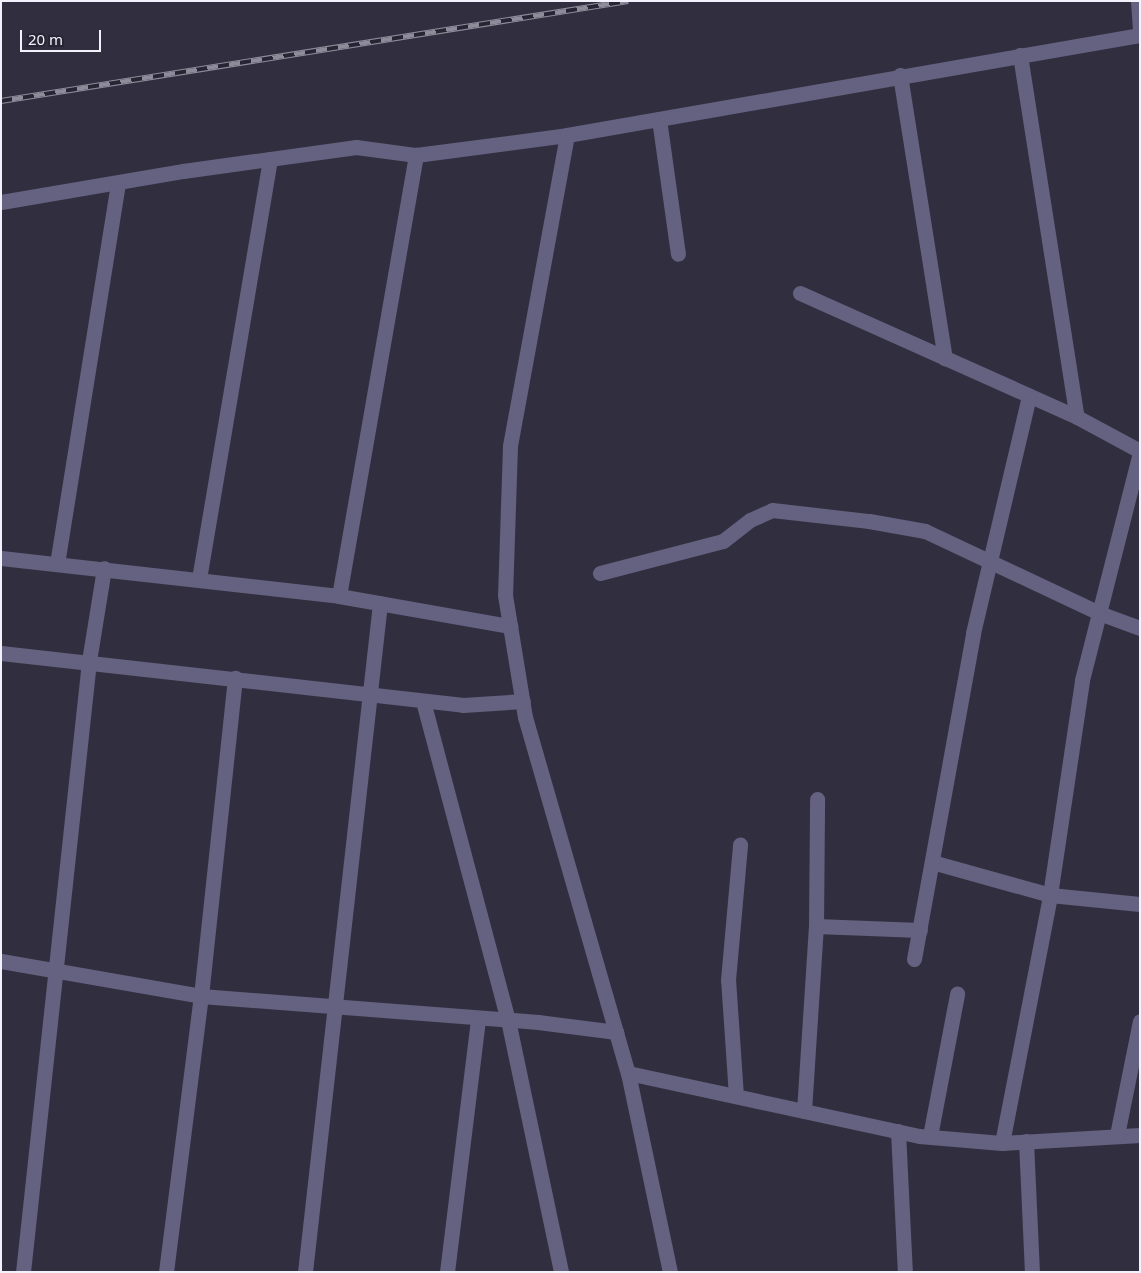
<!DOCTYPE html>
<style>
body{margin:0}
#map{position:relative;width:1141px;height:1273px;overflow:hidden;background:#312f3f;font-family:"Noto Sans",sans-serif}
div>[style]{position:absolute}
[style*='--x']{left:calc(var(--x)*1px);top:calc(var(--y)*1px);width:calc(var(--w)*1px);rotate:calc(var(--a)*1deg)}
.minor>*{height:15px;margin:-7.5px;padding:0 7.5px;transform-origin:7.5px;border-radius:7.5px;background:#656180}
.rail>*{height:5.5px;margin-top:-2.75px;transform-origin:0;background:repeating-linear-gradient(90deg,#272534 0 11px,#8e8c9a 0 22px);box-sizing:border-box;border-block:1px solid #8e8c9a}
span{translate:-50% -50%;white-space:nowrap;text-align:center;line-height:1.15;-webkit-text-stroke:4px #272534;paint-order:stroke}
.frame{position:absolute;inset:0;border:2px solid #f3f1fc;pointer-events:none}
.scale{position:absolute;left:20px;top:30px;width:81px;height:22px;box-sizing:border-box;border:2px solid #f3f1fc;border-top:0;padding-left:6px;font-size:15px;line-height:18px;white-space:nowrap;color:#f3f1fc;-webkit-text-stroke:4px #272534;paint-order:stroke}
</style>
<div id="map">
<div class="minor">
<i style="--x:1138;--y:1;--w:31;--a:86"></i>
<i style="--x:1020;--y:55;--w:366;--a:81.1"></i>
<i style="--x:900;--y:75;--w:287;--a:81"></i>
<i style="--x:659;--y:119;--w:136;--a:82"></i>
<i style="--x:567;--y:135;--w:316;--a:100.4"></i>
<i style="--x:510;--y:446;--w:149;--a:91.9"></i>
<i style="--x:505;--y:595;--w:124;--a:80.7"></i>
<i style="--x:525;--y:717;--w:371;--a:73.9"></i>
<i style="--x:628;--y:1073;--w:203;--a:78.1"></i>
<i style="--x:1;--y:202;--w:185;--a:-9.7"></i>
<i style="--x:183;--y:171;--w:175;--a:-7.9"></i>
<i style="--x:356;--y:147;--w:61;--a:7.6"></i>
<i style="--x:416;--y:155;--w:152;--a:-7.5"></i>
<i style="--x:567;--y:135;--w:582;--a:-9.9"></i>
<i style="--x:800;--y:293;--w:303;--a:24.1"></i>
<i style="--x:1077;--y:417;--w:72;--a:28.4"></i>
<i style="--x:1;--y:558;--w:340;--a:6.4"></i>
<i style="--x:339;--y:596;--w:174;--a:10"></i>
<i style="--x:57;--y:564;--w:385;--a:-80.9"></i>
<i style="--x:600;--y:573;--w:127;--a:-14.6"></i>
<i style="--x:723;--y:541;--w:34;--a:-38"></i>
<i style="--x:750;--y:520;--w:24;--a:-24"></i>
<i style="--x:772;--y:510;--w:98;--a:6.5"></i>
<i style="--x:869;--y:521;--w:57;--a:10.1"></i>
<i style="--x:925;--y:531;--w:192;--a:25.2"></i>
<i style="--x:1099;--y:613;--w:44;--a:20.1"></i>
<i style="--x:199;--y:579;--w:426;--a:-80.4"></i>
<i style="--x:339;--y:596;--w:448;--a:-80.1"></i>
<i style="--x:1;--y:653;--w:465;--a:6.4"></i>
<i style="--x:463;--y:705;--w:60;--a:-3.8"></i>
<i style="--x:423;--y:701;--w:330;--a:75.1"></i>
<i style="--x:508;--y:1020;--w:258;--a:78.1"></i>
<i style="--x:932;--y:862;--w:123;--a:15.6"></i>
<i style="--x:1050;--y:895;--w:90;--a:5.7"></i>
<i style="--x:816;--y:926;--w:104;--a:2.2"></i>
<i style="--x:914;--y:959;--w:331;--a:-79.7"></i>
<i style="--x:973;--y:633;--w:244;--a:-76.7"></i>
<i style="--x:1;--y:961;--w:203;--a:9.9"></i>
<i style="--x:201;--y:996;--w:338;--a:4.4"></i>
<i style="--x:538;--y:1022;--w:79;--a:7.3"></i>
<i style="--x:628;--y:1073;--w:298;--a:12.2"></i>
<i style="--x:919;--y:1136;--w:83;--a:4.8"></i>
<i style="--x:1002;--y:1143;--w:138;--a:-3.3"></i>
<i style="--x:736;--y:1096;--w:116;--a:-93.9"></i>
<i style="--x:728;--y:980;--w:136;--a:-84.9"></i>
<i style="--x:804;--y:1111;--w:185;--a:-86.3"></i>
<i style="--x:816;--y:926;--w:127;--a:-89.5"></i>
<i style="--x:898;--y:1131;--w:141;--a:87.2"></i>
<i style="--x:1117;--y:1135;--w:116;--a:-78.6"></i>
<i style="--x:930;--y:1136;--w:145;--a:-79.2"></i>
<i style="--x:1026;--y:1141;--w:131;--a:87.4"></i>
<i style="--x:1002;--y:1143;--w:253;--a:-79"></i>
<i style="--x:1050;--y:895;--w:217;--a:-81.5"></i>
<i style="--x:1082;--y:680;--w:234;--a:-75.7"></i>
<i style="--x:23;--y:1272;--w:615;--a:-83.83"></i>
<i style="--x:89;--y:661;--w:94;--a:-80.8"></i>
<i style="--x:166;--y:1272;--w:278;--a:-82.8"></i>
<i style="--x:201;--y:996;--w:320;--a:-83.9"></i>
<i style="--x:305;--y:1272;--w:673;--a:-83.6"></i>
<i style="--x:447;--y:1272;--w:256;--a:-83"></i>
</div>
<div class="rail">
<i style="--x:1;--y:101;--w:635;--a:-9.06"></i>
</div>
<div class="frame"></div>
<div class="scale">20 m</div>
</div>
